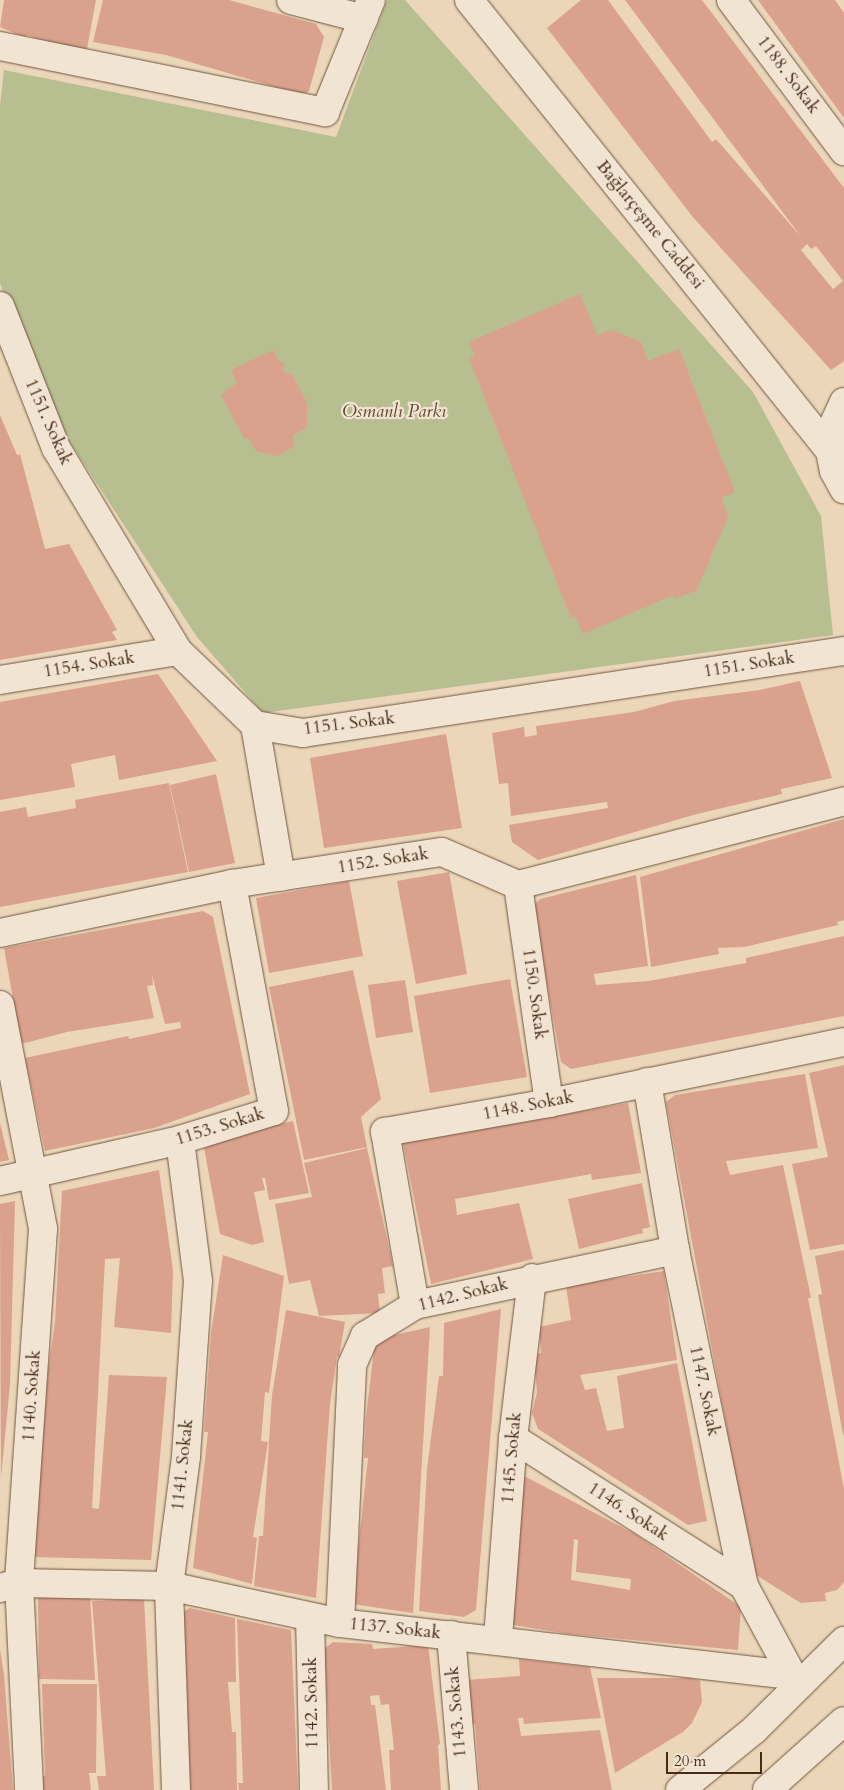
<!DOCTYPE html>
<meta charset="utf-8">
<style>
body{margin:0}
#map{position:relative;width:844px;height:1790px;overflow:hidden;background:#ebd6b9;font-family:Cardo,serif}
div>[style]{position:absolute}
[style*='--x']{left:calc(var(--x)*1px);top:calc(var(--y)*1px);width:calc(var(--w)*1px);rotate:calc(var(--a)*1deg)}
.green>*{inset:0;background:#b7be90}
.building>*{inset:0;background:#daa18c}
.roads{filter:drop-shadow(0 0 1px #6f563f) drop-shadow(0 0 1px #6f563f)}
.street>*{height:28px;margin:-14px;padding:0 14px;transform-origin:14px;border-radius:14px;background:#f2e4d2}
.secondary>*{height:28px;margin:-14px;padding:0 14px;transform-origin:14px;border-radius:14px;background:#f2e4d2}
span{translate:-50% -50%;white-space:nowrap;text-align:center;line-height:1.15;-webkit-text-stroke:4.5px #f2e4d2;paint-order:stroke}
.street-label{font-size:18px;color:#462c16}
.park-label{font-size:18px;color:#5d492e;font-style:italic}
.scale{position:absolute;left:666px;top:1752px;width:96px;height:22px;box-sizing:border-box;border:2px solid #462c16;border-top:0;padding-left:6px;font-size:15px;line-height:18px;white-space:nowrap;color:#462c16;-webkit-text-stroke:4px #f2e4d2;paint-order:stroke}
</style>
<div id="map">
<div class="green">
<i style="clip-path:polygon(387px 0,405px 0,753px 392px,821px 516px,833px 635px,263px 713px,197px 637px,49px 410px,0 283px,0 106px,4px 70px,336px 137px)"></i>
</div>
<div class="building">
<i style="clip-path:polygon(4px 0,96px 0,86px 54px,27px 35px,26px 38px,0 27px)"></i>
<i style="clip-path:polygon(103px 0,229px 0,316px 24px,324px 37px,309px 91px,303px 95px,166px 55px,93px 42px)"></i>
<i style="clip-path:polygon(evenodd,581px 0,608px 0,712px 142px,716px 139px,802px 238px,625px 0,702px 0,844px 188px,844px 361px,831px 370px,692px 216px,547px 28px,581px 0,807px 244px,811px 249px,816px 246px,843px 281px,833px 289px,801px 250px,807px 244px)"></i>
<i style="clip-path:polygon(758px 0,835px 0,844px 13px,844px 118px)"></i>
<i style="clip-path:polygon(580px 294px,597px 335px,612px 330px,641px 342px,648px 361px,679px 349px,735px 492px,722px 498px,728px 517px,696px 591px,675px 598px,673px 595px,583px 634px,575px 616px,571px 618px,469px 358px,475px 355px,469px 342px)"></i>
<i style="clip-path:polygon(273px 350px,278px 361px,284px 362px,283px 372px,292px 374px,307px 403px,307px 427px,292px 436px,295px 446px,277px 456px,256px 451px,248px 438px,244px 438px,221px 395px,237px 383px,231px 370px)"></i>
<i style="clip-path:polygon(0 415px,17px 455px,20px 454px,45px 549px,69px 544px,117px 630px,112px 632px,117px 640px,0 660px)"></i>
<i style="clip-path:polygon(158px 674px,217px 761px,119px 780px,115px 755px,71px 764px,75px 787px,0 800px,0 702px)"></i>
<i style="clip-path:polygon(800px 681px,832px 778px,781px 789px,782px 794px,697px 814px,538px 860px,512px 842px,509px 825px,608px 808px,607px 802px,511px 816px,508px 783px,499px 784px,492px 733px,524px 727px,525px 737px,537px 735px,536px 726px,634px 712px,674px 701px,760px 690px)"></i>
<i style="clip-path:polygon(446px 734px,462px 828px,324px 848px,310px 758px)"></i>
<i style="clip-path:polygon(216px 774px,235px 863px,189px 872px,170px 785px)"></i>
<i style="clip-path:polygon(169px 783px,188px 872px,0 907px,0 812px,26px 807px,28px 817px,76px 808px,75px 800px)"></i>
<i style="clip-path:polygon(844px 819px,844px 920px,837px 922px,838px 925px,744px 947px,718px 948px,719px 954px,651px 967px,640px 877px)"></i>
<i style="clip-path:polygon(449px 872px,467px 974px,416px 984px,397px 881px)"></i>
<i style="clip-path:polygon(636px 875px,648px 966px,594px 974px,596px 985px,649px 981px,746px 963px,746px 958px,844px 936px,844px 1016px,571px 1069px,561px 1062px,533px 906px,540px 899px)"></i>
<i style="clip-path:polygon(349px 881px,363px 956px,269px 973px,256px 898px)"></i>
<i style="clip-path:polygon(203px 911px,213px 917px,250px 1094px,154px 1128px,45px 1151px,25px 1058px,128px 1036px,129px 1039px,181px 1028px,180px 1022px,165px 1024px,152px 975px,153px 985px,147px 986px,154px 1018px,67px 1032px,21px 1044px,4px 948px)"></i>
<i style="clip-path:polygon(353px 970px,381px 1099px,361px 1117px,367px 1147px,304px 1160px,269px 987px)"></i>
<i style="clip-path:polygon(510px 979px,527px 1077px,430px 1093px,414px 996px)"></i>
<i style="clip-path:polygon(405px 980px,413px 1032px,376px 1038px,368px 985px)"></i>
<i style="clip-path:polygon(844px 1065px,844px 1244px,810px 1250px,792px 1164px,828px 1157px,809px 1073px)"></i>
<i style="clip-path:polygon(805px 1074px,818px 1148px,726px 1161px,730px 1175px,783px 1165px,811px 1298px,808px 1298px,844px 1489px,844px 1582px,837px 1590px,825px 1593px,826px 1601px,801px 1603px,753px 1573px,746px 1549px,752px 1548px,741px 1505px,666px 1102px,675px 1095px)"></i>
<i style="clip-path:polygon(628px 1103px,641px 1173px,592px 1180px,591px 1174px,455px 1199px,457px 1215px,519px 1203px,533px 1259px,431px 1284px,403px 1143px)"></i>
<i style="clip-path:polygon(293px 1121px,309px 1193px,269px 1200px,265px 1178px,262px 1178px,265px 1190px,254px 1192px,264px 1242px,252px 1245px,220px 1234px,204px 1148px,252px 1130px)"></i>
<i style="clip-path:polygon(0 1123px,9px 1160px,0 1162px)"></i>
<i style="clip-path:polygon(367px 1148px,393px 1266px,382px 1268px,385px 1293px,378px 1294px,380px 1313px,319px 1316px,310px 1280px,289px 1284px,275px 1204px,312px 1197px,304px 1163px)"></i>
<i style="clip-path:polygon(159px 1170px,173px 1271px,171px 1333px,114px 1327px,120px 1258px,105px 1259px,92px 1508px,99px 1509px,109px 1375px,167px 1377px,151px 1560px,32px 1557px,48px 1371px,55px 1321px,62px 1191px)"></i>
<i style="clip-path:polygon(642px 1183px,650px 1227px,642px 1229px,643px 1233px,579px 1249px,568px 1199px)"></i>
<i style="clip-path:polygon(15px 1201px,10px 1384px,1px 1478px,0 1204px)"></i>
<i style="clip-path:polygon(844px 1250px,844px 1435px,843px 1435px,818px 1295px,822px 1294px,815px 1256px)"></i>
<i style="clip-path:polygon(223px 1255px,284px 1276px,269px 1393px,265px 1392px,261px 1441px,268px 1442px,253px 1537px,257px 1538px,252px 1584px,193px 1568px,208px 1432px,204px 1432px,211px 1333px)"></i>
<i style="clip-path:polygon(664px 1271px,677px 1360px,580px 1375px,585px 1390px,596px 1388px,607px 1431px,624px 1428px,617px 1376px,677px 1363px,707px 1521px,688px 1525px,538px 1429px,532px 1413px,537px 1392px,534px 1354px,541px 1353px,539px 1327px,571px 1320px,566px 1286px)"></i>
<i style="clip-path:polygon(501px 1309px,476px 1610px,464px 1617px,419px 1611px,427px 1469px,439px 1376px,443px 1376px,444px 1323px)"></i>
<i style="clip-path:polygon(286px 1310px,345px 1322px,339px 1357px,332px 1356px,337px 1357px,330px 1404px,316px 1598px,254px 1586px,259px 1536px,263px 1536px,272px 1395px)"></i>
<i style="clip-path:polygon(430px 1327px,413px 1613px,352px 1604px,368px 1458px,364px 1458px,366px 1417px,374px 1349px,381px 1338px)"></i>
<i style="clip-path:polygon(evenodd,526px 1477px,635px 1534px,741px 1607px,738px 1650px,569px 1634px,513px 1625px,522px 1479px,526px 1477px,574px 1539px,578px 1540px,576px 1572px,631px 1579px,630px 1590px,571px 1580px,574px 1539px)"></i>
<i style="clip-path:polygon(38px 1596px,90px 1596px,95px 1680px,39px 1679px)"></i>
<i style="clip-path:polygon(144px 1599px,154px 1790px,99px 1790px,97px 1776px,106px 1776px,92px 1601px)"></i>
<i style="clip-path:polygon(190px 1608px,235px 1618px,236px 1682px,228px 1682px,232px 1732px,236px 1732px,237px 1790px,184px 1790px,182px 1684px,187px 1683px,181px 1613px)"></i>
<i style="clip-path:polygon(237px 1619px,291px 1630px,298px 1790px,239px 1790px,238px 1783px,243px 1783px)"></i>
<i style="clip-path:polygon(333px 1642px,372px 1644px,373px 1649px,428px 1645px,440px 1744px,438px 1745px,441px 1790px,391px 1790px,389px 1750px,394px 1750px,389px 1704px,381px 1705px,379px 1695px,370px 1696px,371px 1705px,375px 1705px,386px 1790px,332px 1790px,324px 1649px)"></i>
<i style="clip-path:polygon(0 1649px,4px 1675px,13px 1790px,0 1790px)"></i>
<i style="clip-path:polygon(519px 1659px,590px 1667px,601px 1718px,524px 1724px,523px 1718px,518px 1718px,521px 1736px,600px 1730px,612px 1790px,480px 1790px,475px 1724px,468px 1725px,465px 1680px,520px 1676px)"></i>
<i style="clip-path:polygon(597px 1678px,691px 1678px,700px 1681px,702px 1702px,692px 1723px,683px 1732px,615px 1773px)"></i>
<i style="clip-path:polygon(42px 1684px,97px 1684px,96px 1773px,89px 1773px,91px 1790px,41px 1790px,40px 1776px,45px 1776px)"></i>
</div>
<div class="roads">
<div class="street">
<i style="--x:291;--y:0;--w:75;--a:14.6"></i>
<i style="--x:731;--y:0;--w:189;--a:53.2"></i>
<i style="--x:0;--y:46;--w:332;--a:11.5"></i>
<i style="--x:325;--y:112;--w:121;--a:-67.7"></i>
<i style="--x:0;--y:306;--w:153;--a:68.5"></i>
<i style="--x:56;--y:448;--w:237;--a:59"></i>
<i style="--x:178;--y:651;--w:107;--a:43.9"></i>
<i style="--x:255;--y:725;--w:49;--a:9.5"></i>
<i style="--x:303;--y:733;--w:547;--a:-8.62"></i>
<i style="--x:0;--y:680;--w:180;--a:-9.3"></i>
<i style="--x:255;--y:725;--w:154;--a:80.3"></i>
<i style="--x:518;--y:885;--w:220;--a:81.9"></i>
<i style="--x:0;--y:933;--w:237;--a:-11.9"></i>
<i style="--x:232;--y:884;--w:212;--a:-8.7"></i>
<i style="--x:442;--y:852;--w:83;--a:23.5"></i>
<i style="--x:518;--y:885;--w:337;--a:-14.4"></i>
<i style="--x:0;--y:1005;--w:228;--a:79.1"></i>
<i style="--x:43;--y:1229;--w:355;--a:93.9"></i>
<i style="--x:19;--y:1583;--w:207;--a:87.2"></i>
<i style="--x:647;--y:1082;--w:170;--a:80.5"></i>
<i style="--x:675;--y:1250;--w:343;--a:78.4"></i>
<i style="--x:744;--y:1586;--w:101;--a:61.7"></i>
<i style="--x:792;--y:1675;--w:12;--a:24"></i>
<i style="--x:0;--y:1181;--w:185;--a:-12.8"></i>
<i style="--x:180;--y:1140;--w:98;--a:-17.1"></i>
<i style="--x:274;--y:1111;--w:231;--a:-100.5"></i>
<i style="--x:415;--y:1305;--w:176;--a:-99.8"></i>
<i style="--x:385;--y:1132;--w:167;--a:-10"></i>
<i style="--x:549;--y:1103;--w:301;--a:-11.7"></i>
<i style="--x:513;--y:1438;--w:274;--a:32.6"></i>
<i style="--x:0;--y:1588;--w:20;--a:-15"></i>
<i style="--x:19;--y:1583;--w:150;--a:1.1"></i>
<i style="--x:169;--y:1586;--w:175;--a:12.2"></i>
<i style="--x:340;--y:1623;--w:455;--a:6.6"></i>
<i style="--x:310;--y:1617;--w:173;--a:88.7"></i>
<i style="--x:340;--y:1623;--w:258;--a:-87.3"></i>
<i style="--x:352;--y:1365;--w:32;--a:-66"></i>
<i style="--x:365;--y:1336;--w:59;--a:-31.8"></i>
<i style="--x:415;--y:1305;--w:266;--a:-11.9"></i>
<i style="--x:451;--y:1635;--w:156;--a:85.2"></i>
<i style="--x:498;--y:1638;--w:201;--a:-85.7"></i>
<i style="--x:513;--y:1438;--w:161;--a:-83.2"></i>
<i style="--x:176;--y:1790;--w:204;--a:-92"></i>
<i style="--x:169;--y:1586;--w:131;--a:-82.5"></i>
<i style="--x:186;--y:1456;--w:175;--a:-86.1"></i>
<i style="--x:198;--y:1281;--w:142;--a:-97.3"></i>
</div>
<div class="secondary">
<i style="--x:469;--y:0;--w:578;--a:51.32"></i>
<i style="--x:844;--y:402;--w:26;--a:115"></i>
<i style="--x:833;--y:426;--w:25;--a:97"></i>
<i style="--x:830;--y:451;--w:20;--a:79"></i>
<i style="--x:834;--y:471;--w:21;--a:61"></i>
<i style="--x:680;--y:1790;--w:95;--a:-39"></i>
<i style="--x:754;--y:1730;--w:127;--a:-44.7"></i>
<i style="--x:767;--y:1790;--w:103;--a:-41.9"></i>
</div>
</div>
<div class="street-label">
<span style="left:788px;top:75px;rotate:53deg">1188. Sokak</span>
<span style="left:650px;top:225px;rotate:51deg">Bağlarçeşme Caddesi</span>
<span style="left:48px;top:422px;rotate:66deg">1151. Sokak</span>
<span style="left:89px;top:665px;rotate:-9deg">1154. Sokak</span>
<span style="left:749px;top:665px;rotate:-9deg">1151. Sokak</span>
<span style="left:349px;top:724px;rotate:-7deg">1151. Sokak</span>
<span style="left:383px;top:861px;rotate:-9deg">1152. Sokak</span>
<span style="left:534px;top:994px;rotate:82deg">1150. Sokak</span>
<span style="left:528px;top:1106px;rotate:-11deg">1148. Sokak</span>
<span style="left:220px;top:1127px;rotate:-17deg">1153. Sokak</span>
<span style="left:463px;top:1295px;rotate:-14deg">1142. Sokak</span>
<span style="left:704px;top:1391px;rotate:78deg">1147. Sokak</span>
<span style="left:32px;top:1396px;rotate:-86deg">1140. Sokak</span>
<span style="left:512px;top:1458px;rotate:-85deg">1145. Sokak</span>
<span style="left:183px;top:1465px;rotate:-84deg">1141. Sokak</span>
<span style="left:628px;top:1512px;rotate:33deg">1146. Sokak</span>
<span style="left:395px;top:1629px;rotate:6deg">1137. Sokak</span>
<span style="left:312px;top:1703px;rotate:-91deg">1142. Sokak</span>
<span style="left:457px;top:1712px;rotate:-95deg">1143. Sokak</span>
</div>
<div class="park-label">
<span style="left:394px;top:412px">Osmanlı Parkı</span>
</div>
<div class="scale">20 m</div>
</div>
